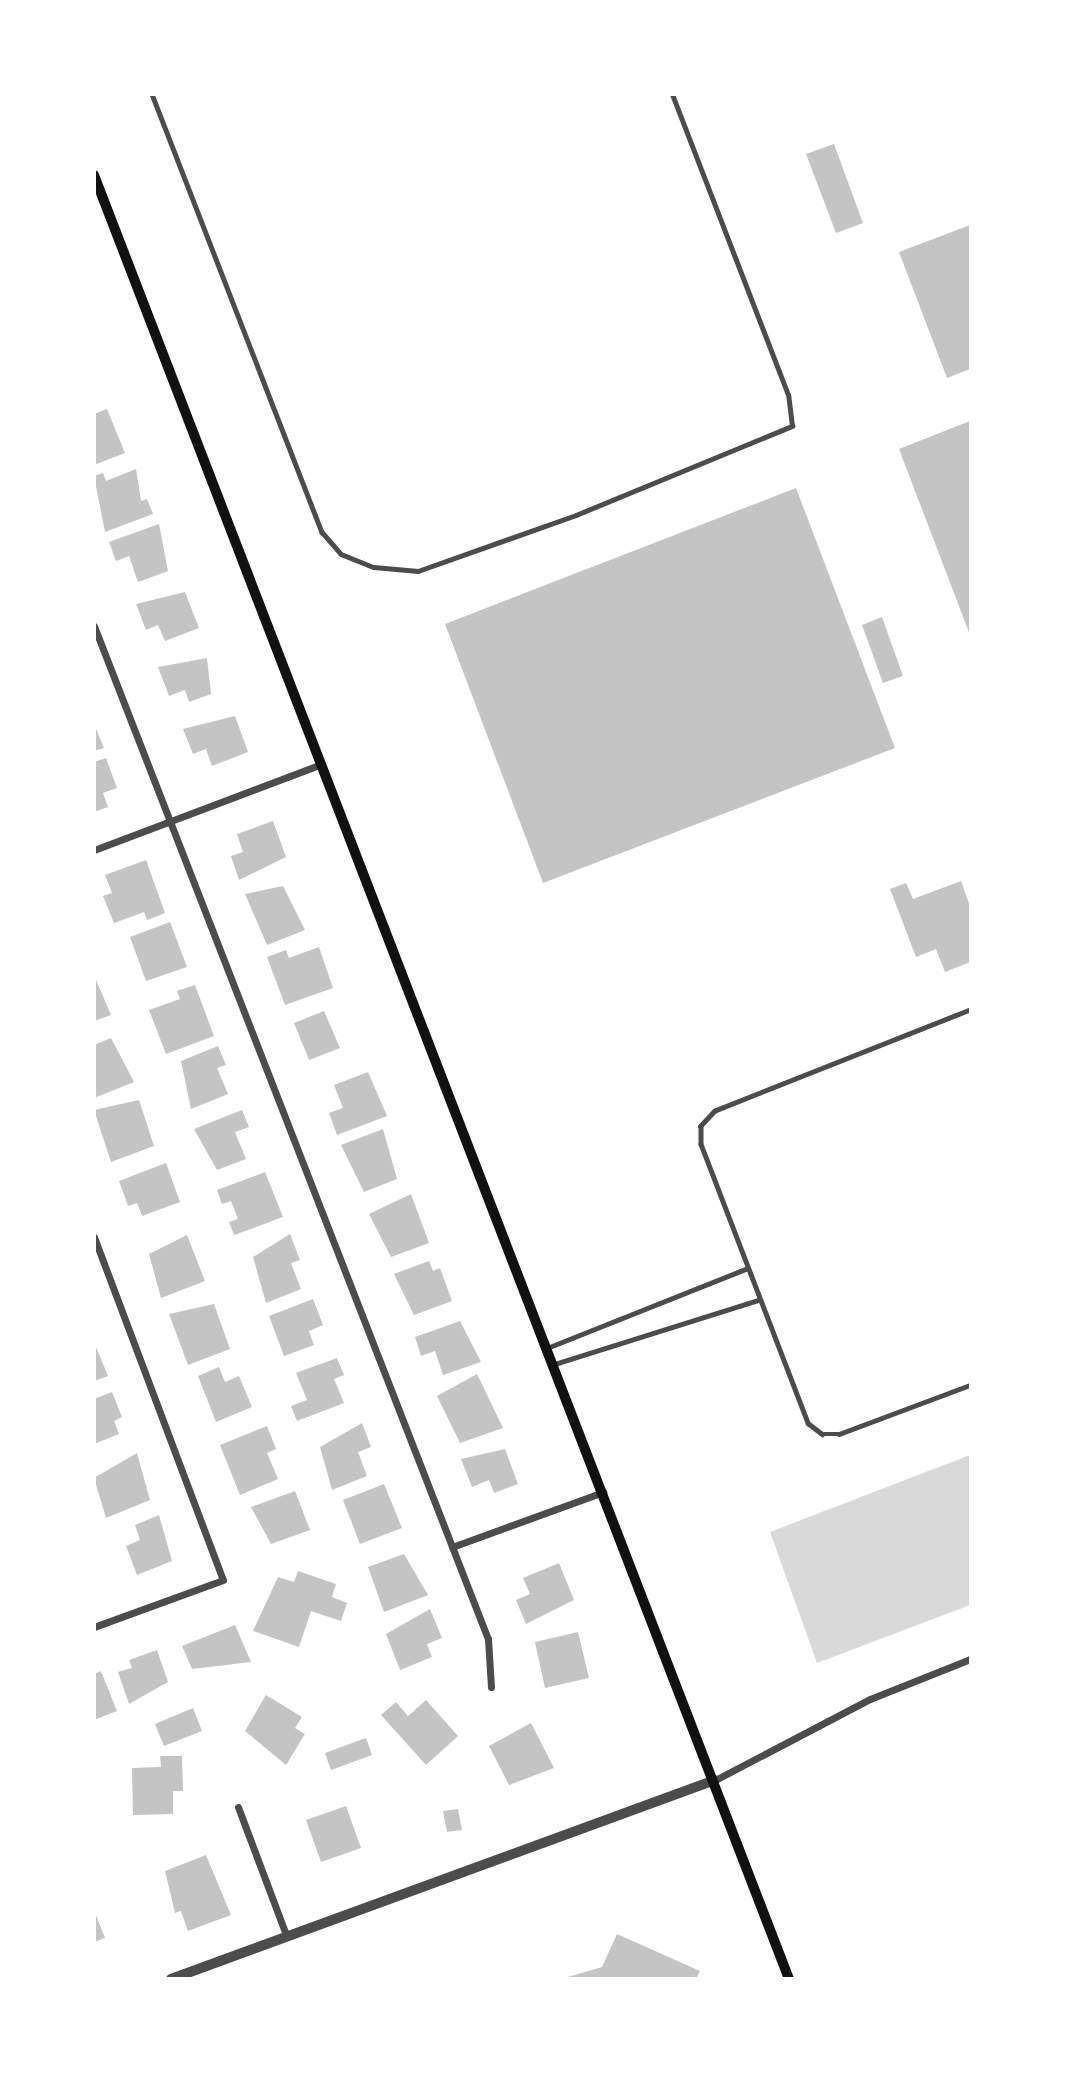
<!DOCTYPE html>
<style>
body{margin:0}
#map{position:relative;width:1065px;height:2073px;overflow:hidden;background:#fff;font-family:Bitter,serif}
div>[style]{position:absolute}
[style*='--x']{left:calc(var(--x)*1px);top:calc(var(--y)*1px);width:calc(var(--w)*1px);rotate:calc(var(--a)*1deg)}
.water>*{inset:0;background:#d9d9d9}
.building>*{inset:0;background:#c4c4c4}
.service>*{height:4.5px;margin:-2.25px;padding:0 2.25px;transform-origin:2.25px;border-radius:2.25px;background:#4c4c4c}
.minor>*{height:7px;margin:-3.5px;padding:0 3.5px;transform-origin:3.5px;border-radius:3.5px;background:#4c4c4c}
.tertiary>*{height:10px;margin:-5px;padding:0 5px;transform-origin:5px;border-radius:5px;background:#4c4c4c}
.secondary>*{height:10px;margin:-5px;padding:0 5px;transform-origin:5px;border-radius:5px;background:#111}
span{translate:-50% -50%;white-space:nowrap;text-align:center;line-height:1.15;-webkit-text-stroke:5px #fff;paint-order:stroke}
.frame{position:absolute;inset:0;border:96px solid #fff;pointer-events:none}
</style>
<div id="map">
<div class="water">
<i style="clip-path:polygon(970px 1455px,970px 1605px,817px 1663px,770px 1532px)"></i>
</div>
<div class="building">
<i style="clip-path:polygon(834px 144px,863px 223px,836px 233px,806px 154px)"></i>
<i style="clip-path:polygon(970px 225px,970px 369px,947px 378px,899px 252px)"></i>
<i style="clip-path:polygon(107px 409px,125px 453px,94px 465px,94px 414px)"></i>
<i style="clip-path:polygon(970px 421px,970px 635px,899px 449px)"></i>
<i style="clip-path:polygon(136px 469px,141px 501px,147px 499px,153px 514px,105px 532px,94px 476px,103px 473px,106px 481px)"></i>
<i style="clip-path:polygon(796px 488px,895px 748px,543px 883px,445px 624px)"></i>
<i style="clip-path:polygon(159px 524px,168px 571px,138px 582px,129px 556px,116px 561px,109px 542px)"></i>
<i style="clip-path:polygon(185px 592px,199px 628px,165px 641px,158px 625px,146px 630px,136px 604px)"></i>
<i style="clip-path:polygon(882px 617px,903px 676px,883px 683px,862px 625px)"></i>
<i style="clip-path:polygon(207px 658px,211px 694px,189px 702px,185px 690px,169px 696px,158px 667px)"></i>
<i style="clip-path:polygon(235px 716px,248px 752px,212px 766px,206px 749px,193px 754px,183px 729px)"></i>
<i style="clip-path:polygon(94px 724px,104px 748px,94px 751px)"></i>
<i style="clip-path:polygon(106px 758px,117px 788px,103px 793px,108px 807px,94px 812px,94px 762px)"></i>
<i style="clip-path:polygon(273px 821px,286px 857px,239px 880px,231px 856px,243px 852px,237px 834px)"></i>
<i style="clip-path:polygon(146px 860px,165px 913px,147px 920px,144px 912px,114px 923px,103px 896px,112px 893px,105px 875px)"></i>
<i style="clip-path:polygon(961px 881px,970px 906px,970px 962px,945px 972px,936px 949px,916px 957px,890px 889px,906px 883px,913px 899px)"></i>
<i style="clip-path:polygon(283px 886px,305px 930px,267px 945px,245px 894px)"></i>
<i style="clip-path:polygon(170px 922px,187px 967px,146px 981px,130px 937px)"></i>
<i style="clip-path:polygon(319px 947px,333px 988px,285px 1005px,267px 957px,286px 950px,289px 958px)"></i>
<i style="clip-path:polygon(94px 975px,111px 1015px,94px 1021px)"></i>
<i style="clip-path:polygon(195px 985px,214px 1036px,166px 1054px,149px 1010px,180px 999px,177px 991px)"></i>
<i style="clip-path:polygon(324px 1011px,340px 1048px,309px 1060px,294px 1023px)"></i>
<i style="clip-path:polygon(111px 1038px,134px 1082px,94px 1098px,94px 1045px)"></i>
<i style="clip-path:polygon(218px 1046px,226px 1065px,217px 1068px,228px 1094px,191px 1109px,181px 1061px)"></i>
<i style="clip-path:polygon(368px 1072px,387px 1116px,337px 1135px,329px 1113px,343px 1108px,334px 1085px)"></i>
<i style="clip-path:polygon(139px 1100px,154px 1146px,111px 1162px,94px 1110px)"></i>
<i style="clip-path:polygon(242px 1110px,249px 1127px,235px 1132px,246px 1159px,217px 1170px,194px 1129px)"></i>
<i style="clip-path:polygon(383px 1129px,397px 1179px,364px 1192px,341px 1145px)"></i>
<i style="clip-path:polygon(166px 1163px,180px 1202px,142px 1216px,137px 1203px,128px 1206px,119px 1181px)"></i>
<i style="clip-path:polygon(265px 1172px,283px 1217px,234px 1235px,229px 1222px,238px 1219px,231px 1201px,222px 1204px,217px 1190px)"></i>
<i style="clip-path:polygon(411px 1194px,429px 1243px,391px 1257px,369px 1214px)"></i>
<i style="clip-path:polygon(290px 1234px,300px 1260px,291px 1263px,301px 1289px,266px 1303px,253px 1257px)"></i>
<i style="clip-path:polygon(187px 1235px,205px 1281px,161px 1298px,149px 1254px)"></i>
<i style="clip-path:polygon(429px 1261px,433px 1271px,440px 1268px,452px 1301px,414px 1315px,394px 1274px)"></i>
<i style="clip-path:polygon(313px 1299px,323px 1325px,309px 1331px,314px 1345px,284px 1356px,269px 1316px)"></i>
<i style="clip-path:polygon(214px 1304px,230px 1349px,188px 1365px,169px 1314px)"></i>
<i style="clip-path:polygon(460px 1321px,481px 1362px,443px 1375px,435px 1351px,421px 1356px,415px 1337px)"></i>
<i style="clip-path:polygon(94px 1342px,108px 1376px,94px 1381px)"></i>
<i style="clip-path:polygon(337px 1358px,344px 1375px,334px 1379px,344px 1403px,297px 1421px,291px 1406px,307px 1400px,296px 1373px)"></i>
<i style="clip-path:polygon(219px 1367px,225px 1382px,239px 1376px,252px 1407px,216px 1422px,198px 1376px)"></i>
<i style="clip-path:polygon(477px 1374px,503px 1428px,460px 1443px,437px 1396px)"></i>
<i style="clip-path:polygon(112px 1392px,122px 1417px,114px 1421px,119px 1434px,94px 1444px,94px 1399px)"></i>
<i style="clip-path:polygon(362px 1423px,371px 1447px,358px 1452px,367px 1476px,332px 1490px,320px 1447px)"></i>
<i style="clip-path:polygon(267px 1426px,276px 1449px,267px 1453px,278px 1479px,240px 1495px,220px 1445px)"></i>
<i style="clip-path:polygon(505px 1449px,518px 1484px,494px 1493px,489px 1480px,472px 1487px,461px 1459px)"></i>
<i style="clip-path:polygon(137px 1453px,150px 1500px,106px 1518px,94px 1478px)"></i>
<i style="clip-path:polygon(384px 1484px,402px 1528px,360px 1544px,343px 1500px)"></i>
<i style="clip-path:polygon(295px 1491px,310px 1530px,271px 1544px,251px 1507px)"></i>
<i style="clip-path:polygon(159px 1515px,172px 1561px,137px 1575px,126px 1546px,140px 1540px,135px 1525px)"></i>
<i style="clip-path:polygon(404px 1554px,428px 1595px,384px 1612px,368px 1567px)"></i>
<i style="clip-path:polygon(559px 1563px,574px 1600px,526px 1624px,516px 1600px,530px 1594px,523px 1578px)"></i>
<i style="clip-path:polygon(298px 1571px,336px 1584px,332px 1597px,347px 1603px,341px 1621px,311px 1611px,299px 1647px,253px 1631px,278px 1577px,294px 1582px)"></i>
<i style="clip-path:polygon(430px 1609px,442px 1638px,427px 1644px,432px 1657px,400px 1670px,386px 1634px)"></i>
<i style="clip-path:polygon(235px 1625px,251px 1662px,192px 1669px,182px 1646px)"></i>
<i style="clip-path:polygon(578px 1632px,589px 1678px,545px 1688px,535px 1642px)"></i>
<i style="clip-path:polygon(157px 1650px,168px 1682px,129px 1704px,118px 1672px,132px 1668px,129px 1660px)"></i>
<i style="clip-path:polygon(101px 1671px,117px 1711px,94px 1720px,94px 1674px)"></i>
<i style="clip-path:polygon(266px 1695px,302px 1717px,295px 1728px,305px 1734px,286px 1765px,245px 1731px)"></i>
<i style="clip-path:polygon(426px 1700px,458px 1736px,426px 1765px,381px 1715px,396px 1702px,408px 1716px)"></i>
<i style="clip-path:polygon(193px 1708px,202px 1731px,164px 1746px,155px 1724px)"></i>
<i style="clip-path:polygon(531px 1723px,554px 1768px,509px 1785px,489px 1746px)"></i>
<i style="clip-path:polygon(366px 1738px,372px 1755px,331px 1770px,325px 1753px)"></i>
<i style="clip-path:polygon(160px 1756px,182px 1756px,183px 1791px,173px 1791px,173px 1814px,133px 1815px,132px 1768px,161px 1767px)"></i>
<i style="clip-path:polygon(346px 1806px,361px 1848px,321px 1862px,306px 1820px)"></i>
<i style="clip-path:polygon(458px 1809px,462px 1830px,447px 1832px,443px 1811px)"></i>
<i style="clip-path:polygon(206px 1855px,231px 1915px,188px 1931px,181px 1911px,175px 1913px,165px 1871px)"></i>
<i style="clip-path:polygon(94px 1910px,105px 1938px,94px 1942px)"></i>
<i style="clip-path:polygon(617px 1934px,700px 1971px,696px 1979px,561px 1979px,602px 1967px)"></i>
</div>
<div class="service">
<i style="--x:152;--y:94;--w:470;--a:68.8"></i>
<i style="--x:322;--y:532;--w:29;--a:49"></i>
<i style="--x:341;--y:554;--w:35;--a:22"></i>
<i style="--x:374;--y:567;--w:44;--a:5.2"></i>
<i style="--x:418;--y:571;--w:168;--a:-19.5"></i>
<i style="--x:576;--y:515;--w:234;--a:-22.4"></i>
<i style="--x:792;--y:426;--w:31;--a:-97"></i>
<i style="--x:788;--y:395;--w:323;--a:-111.1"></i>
<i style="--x:970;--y:1010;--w:274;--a:158.4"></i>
<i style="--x:715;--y:1111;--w:21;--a:133"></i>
<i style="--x:701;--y:1126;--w:18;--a:90"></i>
<i style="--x:701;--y:1144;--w:299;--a:69"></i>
<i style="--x:808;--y:1423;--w:18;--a:38"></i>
<i style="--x:822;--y:1434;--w:17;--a:0"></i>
<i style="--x:839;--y:1434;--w:140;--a:-20.5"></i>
<i style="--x:547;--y:1348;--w:214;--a:-21.7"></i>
<i style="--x:555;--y:1364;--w:213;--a:-17.5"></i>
</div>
<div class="minor">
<i style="--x:94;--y:626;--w:1087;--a:68.75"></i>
<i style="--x:488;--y:1639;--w:48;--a:86.4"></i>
<i style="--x:94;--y:850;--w:243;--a:-20.7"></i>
<i style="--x:94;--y:1237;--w:366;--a:69.4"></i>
<i style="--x:223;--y:1580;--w:137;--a:160"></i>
<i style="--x:452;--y:1547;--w:161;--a:-20"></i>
<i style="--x:715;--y:1780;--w:175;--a:-27.6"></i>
<i style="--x:870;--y:1699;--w:108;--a:-21.8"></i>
<i style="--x:238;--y:1807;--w:137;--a:69.4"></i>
</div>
<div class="tertiary">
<i style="--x:171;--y:1979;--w:579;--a:-20.09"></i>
</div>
<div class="secondary">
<i style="--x:94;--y:175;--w:1933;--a:68.93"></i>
</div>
<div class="frame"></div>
</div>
